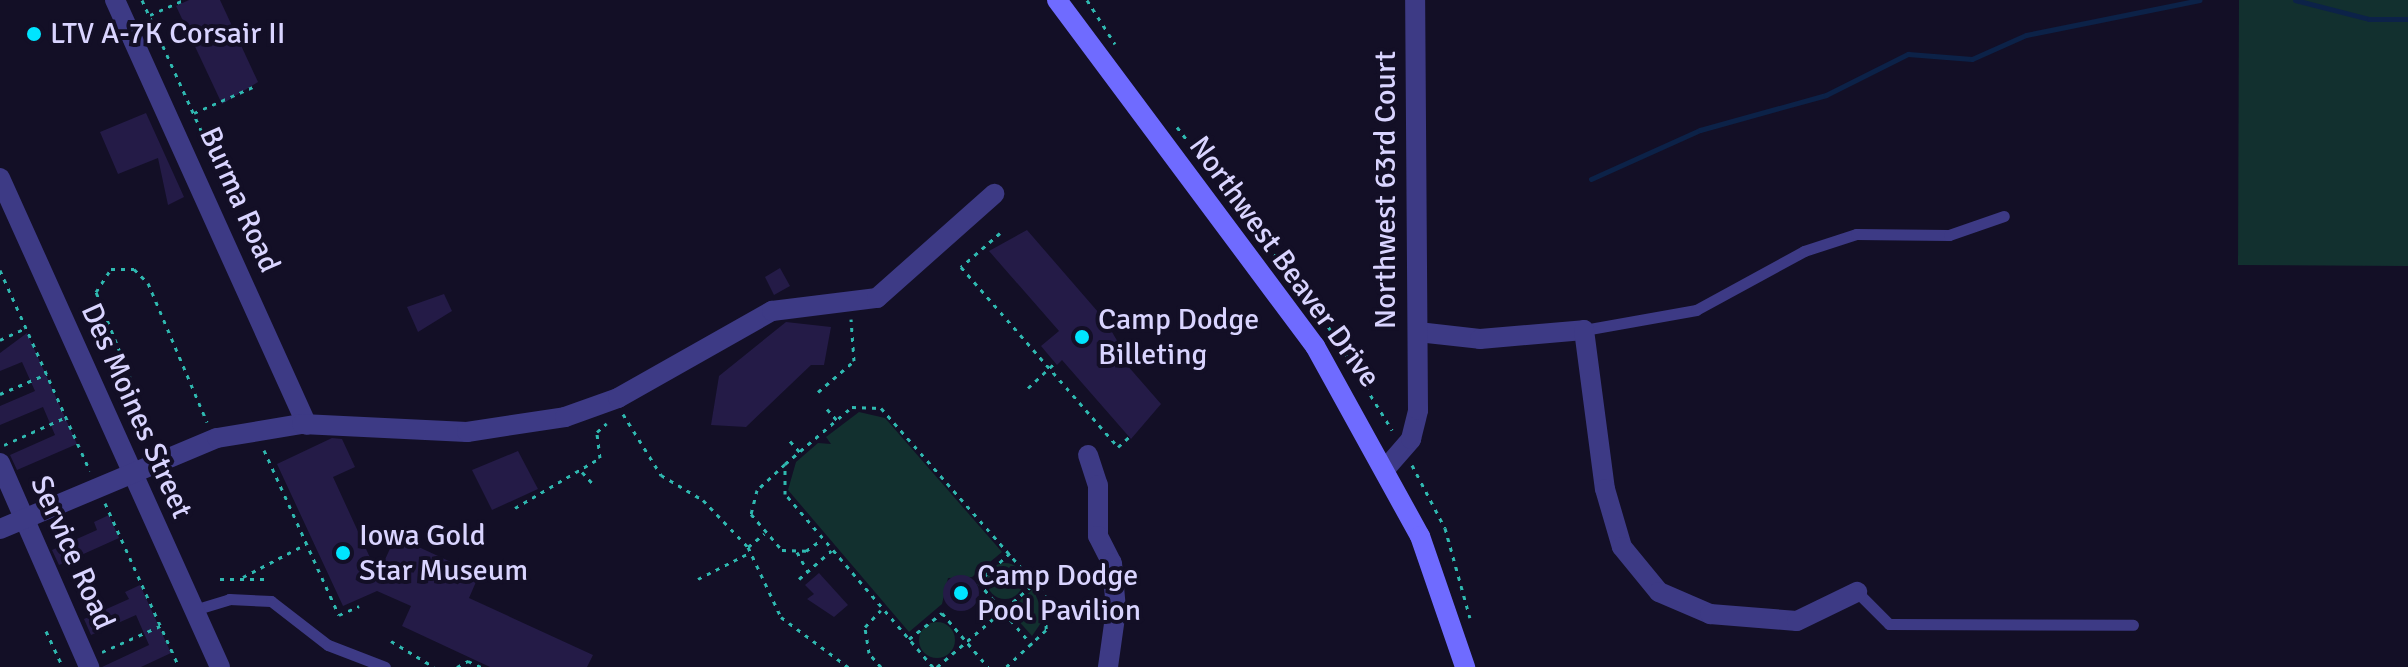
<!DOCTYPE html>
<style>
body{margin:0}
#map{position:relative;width:2408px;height:667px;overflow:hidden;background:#130f26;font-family:Signika,sans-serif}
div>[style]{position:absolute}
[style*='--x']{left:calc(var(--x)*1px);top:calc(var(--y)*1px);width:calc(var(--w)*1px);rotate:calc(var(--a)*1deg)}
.green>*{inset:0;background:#12302f}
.round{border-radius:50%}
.stream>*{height:5px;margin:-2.5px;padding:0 2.5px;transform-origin:2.5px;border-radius:2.5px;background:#0c2248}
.building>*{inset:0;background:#241b47}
.path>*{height:3px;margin-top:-1.5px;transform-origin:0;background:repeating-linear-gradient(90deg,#2fb8b0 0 4px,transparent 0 10px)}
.lane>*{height:11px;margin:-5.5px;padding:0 5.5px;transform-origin:5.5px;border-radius:5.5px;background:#3d3a85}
.street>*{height:20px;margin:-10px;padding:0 10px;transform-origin:10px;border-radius:10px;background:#3d3a85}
.secondary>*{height:20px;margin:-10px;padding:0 10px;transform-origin:10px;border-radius:10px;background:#6f6bff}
.dots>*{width:22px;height:22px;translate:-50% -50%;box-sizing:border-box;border:4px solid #130f26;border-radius:50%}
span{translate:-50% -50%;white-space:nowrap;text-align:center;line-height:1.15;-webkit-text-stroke:8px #130f26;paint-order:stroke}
.poi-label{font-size:30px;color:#d9d4ff}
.left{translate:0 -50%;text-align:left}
.street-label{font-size:30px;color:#d9d4ff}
</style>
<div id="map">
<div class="green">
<i style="clip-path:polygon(2239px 0,2408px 0,2408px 266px,2238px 265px)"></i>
<i style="clip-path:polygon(859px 412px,885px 418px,1002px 552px,972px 577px,948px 578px,942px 604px,909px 632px,788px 490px,796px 462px,818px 443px,831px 444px,826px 437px)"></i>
<i class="round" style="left:987px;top:563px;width:36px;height:36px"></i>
<i style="clip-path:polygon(1033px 589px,1045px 617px,1032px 636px,1009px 610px)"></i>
<i class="round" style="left:919px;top:622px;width:36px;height:36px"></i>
</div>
<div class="stream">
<i style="--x:2295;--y:0;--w:76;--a:14.4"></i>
<i style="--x:2369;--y:19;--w:39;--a:0"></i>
<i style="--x:1591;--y:179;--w:120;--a:-24.2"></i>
<i style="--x:1700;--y:130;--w:131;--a:-15.5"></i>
<i style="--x:1826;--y:95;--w:92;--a:-26.6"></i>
<i style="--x:1908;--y:54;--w:64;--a:4.5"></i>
<i style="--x:1972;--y:59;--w:59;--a:-24"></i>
<i style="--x:2026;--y:35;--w:177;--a:-11.4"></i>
</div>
<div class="building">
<i style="clip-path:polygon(189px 0,220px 0,258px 82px,222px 104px,176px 6px)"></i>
<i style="clip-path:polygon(146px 113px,184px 197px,168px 205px,158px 158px,118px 174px,100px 132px)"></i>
<i style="clip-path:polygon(1027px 230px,1105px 320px,1119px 344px,1113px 349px,1161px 404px,1131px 439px,1062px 360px,1057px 365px,1041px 346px,1059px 331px,989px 251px)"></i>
<i style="clip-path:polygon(780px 268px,790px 286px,774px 295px,765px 277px)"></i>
<i style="clip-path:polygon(444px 294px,452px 311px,418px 332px,407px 307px)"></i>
<i style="clip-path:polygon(786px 322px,831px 327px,824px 365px,811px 365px,746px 427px,711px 425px,719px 376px)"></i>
<i style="clip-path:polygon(27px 333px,77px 444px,17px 470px,10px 455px,55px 435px,43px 407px,0 425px,0 406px,35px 391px,22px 362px,0 371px,0 353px)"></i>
<i style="clip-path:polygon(332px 438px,342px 439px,355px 467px,333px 477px,378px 575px,393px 542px,410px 543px,479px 575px,469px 598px,593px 655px,587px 667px,490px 667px,402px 626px,411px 606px,377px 591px,343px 606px,277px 464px)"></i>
<i style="clip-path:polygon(518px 451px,538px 489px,492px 510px,472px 470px)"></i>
<i style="clip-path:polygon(109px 515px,119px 538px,59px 565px,52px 550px,97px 530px,94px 522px)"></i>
<i style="clip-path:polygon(819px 573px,848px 605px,834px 617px,807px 599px,814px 594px,805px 585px)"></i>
<i class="round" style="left:943px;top:575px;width:36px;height:36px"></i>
<i style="clip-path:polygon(140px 585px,171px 653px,141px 667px,102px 667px,149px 645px,136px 615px,91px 635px,84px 619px,129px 599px,125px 592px)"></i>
</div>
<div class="path">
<i style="--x:142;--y:0;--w:187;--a:65.6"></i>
<i style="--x:1087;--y:0;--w:52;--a:57.5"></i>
<i style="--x:150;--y:15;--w:36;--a:-24"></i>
<i style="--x:194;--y:113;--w:64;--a:-23.8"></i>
<i style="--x:1177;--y:127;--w:231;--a:52.4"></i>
<i style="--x:1318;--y:310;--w:141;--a:58.3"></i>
<i style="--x:1000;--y:233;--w:52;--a:138.9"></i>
<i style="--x:961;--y:267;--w:239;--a:48.9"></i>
<i style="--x:1118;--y:447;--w:15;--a:-42"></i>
<i style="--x:0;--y:270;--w:220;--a:65.9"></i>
<i style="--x:0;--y:340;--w:29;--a:-25"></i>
<i style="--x:1028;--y:388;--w:37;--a:-43"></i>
<i style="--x:818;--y:392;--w:48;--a:-40.7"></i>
<i style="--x:854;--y:361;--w:42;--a:-94.1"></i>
<i style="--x:0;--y:394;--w:51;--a:-23.1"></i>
<i style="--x:827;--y:409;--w:15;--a:48"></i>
<i style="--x:623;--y:414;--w:72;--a:58.1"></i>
<i style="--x:661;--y:475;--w:49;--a:30.8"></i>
<i style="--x:703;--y:500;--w:65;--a:46.2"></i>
<i style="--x:748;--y:547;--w:77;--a:64.8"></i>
<i style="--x:781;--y:617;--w:84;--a:36.7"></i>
<i style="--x:790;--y:441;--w:15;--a:48"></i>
<i style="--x:4;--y:445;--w:68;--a:-24.3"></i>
<i style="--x:157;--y:445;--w:165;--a:-111.7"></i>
<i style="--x:96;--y:292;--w:27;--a:-57"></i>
<i style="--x:111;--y:269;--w:23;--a:0"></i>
<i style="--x:134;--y:269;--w:20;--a:45"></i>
<i style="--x:148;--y:283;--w:151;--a:67"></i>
<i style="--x:264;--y:450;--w:181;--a:65.6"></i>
<i style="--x:339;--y:615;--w:22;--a:-24"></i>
<i style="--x:785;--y:464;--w:38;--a:137"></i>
<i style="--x:757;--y:490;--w:25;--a:104"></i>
<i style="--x:751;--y:514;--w:48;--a:49.3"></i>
<i style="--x:782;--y:550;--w:24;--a:2"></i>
<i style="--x:806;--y:551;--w:19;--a:-36"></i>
<i style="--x:1412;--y:465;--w:71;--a:62.4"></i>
<i style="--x:1445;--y:528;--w:93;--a:74.5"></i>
<i style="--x:582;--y:472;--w:18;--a:47"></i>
<i style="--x:105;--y:503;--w:180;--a:65.7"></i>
<i style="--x:515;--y:508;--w:99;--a:-30.5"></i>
<i style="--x:600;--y:458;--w:26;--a:-97"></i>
<i style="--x:597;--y:432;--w:13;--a:-42"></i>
<i style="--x:748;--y:547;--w:21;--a:-39"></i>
<i style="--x:797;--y:552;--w:23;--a:61"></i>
<i style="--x:1010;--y:553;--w:43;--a:137.8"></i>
<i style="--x:978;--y:582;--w:83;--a:49.4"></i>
<i style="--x:243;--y:577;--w:71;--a:-27.6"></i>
<i style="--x:220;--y:579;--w:44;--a:0"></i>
<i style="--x:698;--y:579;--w:59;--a:-27"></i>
<i style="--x:799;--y:579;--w:43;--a:-41.2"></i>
<i style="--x:46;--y:631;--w:40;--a:65"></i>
<i style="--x:909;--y:639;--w:42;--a:-38.2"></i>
<i style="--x:942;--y:613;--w:71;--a:49.6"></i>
<i style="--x:391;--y:641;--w:50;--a:31.2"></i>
<i style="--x:102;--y:652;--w:64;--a:-24.1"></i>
<i style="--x:457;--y:667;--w:13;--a:-29"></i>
<i style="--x:468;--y:661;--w:14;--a:25"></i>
<i style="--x:881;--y:667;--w:18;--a:-131"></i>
<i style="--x:869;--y:653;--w:26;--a:-99"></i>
<i style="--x:865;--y:627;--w:23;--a:-47"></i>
<i style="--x:933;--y:667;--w:228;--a:-130.5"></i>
<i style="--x:785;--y:494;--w:30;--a:-90"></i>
<i style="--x:785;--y:464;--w:88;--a:-40.4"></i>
<i style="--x:852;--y:407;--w:29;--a:2"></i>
<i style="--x:881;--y:408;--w:249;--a:48.7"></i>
<i style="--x:1045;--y:595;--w:35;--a:88"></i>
<i style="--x:1046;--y:630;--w:54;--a:137.2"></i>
<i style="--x:937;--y:667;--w:130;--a:-40.6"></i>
</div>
<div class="lane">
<i style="--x:1584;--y:330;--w:114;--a:-10.1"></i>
<i style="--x:1696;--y:310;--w:123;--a:-28.6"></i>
<i style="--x:1804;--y:251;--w:55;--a:-18.1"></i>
<i style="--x:1856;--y:234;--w:93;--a:0.6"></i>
<i style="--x:1949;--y:235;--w:58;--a:-19.1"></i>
<i style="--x:1857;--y:592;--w:45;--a:45"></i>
<i style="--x:1889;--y:624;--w:244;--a:0.2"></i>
<i style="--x:194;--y:610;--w:37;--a:-17"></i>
<i style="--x:229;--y:599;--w:42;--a:2.7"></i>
<i style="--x:271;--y:601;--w:72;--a:37.7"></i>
<i style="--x:328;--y:645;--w:61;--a:21.1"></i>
</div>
<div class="street">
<i style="--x:115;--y:0;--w:466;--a:65.7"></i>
<i style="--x:0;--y:178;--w:536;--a:65.78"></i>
<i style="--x:1418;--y:332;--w:62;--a:6.4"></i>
<i style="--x:1480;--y:339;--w:104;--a:-4.9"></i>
<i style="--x:1584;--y:330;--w:160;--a:82.5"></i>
<i style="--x:1605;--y:489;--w:60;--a:73.7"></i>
<i style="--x:1622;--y:547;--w:58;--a:50.6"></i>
<i style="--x:1659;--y:592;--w:56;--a:23.3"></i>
<i style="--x:1710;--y:614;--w:87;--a:4.6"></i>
<i style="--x:1797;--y:621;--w:67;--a:-25.8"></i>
<i style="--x:1088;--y:455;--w:32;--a:72"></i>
<i style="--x:1098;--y:485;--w:51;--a:90"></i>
<i style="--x:1098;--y:536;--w:30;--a:63"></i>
<i style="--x:1112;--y:563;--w:47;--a:85.1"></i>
<i style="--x:1116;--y:610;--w:58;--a:98"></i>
<i style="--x:0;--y:463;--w:223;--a:66.4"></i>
<i style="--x:1387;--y:467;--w:37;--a:-49"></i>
<i style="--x:1411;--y:439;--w:30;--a:-76"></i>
<i style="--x:1418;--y:410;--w:410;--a:-90.4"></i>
<i style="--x:0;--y:529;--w:235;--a:-22.8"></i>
<i style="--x:217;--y:438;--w:86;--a:-9.4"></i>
<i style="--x:302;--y:424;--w:165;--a:2.8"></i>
<i style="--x:467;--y:432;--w:99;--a:-8.7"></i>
<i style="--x:565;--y:417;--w:56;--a:-19.7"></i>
<i style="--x:618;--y:398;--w:177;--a:-29.5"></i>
<i style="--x:772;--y:311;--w:106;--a:-7.1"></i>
<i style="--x:877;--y:298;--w:157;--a:-41.6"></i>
</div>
<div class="secondary">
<i style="--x:1057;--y:0;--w:432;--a:53.3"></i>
<i style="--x:1315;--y:346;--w:217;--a:61.1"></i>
<i style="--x:1420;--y:536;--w:139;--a:71"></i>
</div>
<div class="dots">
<i style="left:34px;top:34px;background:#00e5ff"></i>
<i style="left:1082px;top:337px;background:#00e5ff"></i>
<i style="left:343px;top:553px;background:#00e5ff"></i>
<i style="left:961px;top:593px;background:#00e5ff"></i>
</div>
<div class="poi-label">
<span class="left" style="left:50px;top:34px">LTV A-7K Corsair II</span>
<span class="left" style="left:1098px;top:337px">Camp Dodge<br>Billeting</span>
<span class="left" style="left:359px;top:553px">Iowa Gold<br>Star Museum</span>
<span class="left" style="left:977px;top:593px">Camp Dodge<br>Pool Pavilion</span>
</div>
<div class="street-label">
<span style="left:1386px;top:190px;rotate:-90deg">Northwest 63rd Court</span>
<span style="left:239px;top:200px;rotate:66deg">Burma Road</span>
<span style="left:1284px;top:262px;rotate:54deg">Northwest Beaver Drive</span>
<span style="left:136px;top:411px;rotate:66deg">Des Moines Street</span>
<span style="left:72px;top:553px;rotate:66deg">Service Road</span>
</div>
</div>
